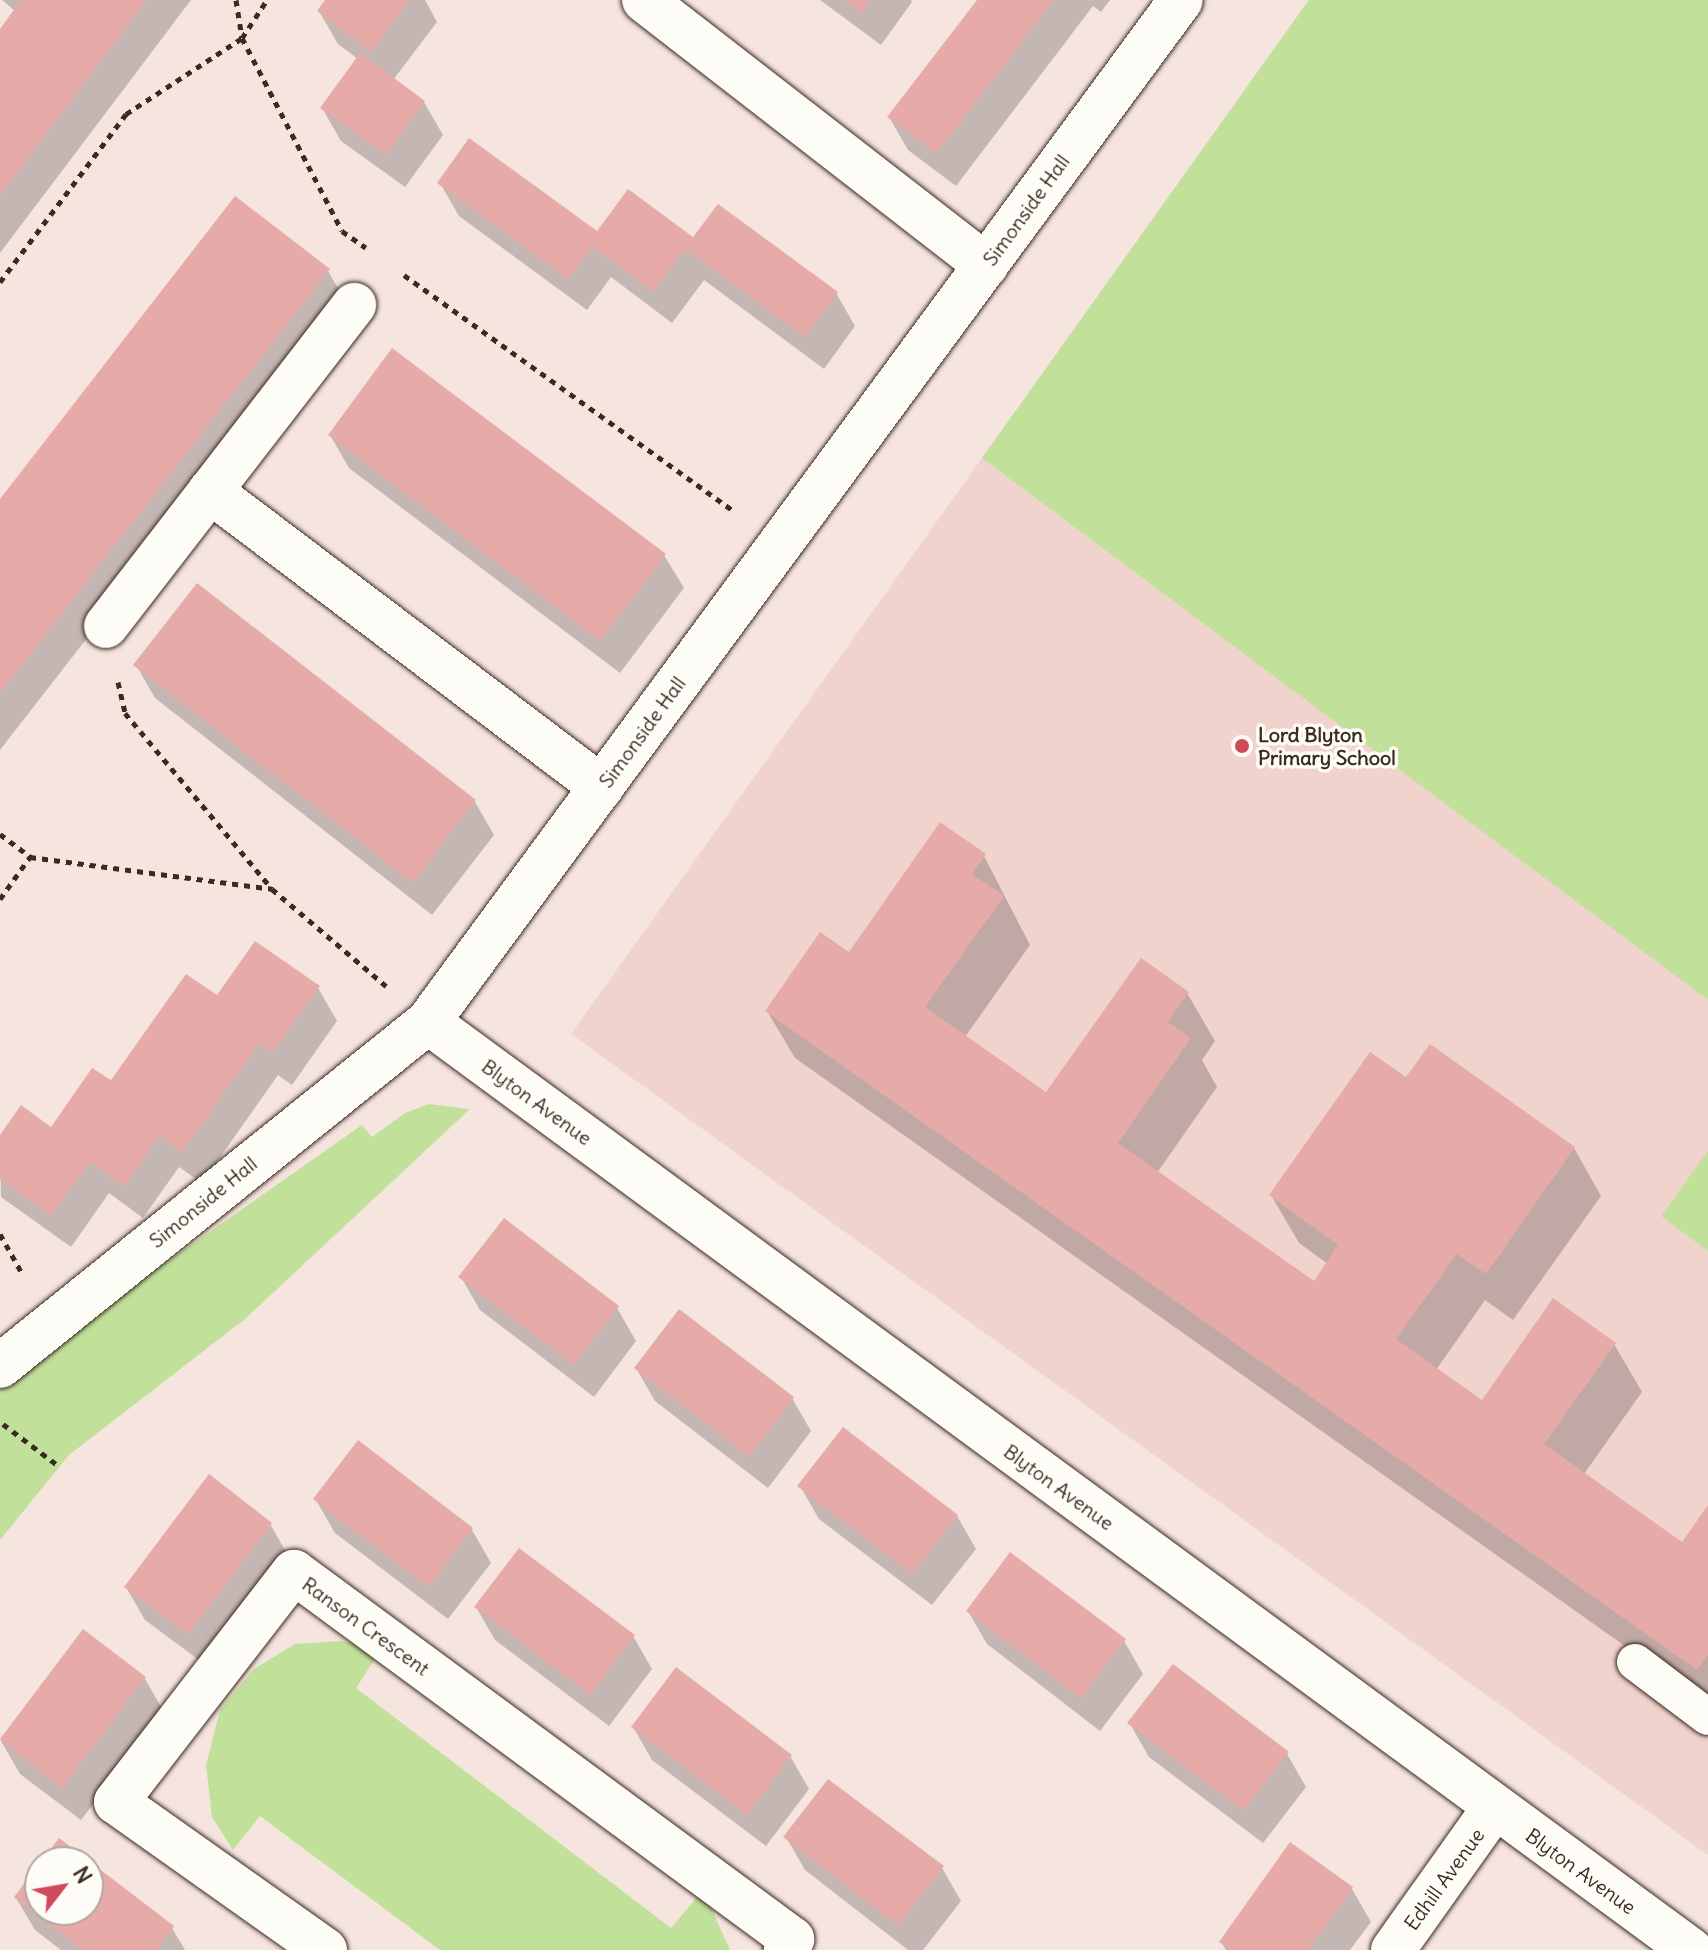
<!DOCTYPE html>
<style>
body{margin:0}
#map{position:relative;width:1708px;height:1950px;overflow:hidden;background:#f6e4df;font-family:Delius,sans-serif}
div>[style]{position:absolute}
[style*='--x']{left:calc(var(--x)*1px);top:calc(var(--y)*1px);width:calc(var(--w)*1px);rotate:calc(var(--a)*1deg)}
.built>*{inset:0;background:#f1d3ce}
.green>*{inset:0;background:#c1e19a}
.shadow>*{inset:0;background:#0003}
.building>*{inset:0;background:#e6aba8}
.path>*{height:5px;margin-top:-2.5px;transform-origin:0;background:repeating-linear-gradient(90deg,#3b2a1e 0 6px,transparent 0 12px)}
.roads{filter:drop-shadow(0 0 2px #3b2a1e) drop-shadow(0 0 2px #3b2a1e)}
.service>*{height:36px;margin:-18px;padding:0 18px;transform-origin:18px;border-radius:18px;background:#fdfcf7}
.minor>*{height:44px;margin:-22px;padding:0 22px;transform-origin:22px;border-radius:22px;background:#fdfcf7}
.dots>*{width:22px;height:22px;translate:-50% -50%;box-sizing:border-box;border:4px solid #fdfcf7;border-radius:50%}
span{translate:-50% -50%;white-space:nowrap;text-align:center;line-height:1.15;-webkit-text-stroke:7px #fdfcf7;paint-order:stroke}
.street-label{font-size:20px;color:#3b2a1e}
.poi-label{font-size:20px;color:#3b2a1e;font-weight:700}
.left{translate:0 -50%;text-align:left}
.north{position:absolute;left:24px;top:1846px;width:80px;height:80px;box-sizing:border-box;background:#fdfcf7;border:2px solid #afa8a0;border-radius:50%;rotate:59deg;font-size:22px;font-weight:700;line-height:32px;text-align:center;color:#3b2a1e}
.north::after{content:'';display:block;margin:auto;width:28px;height:36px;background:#d1495b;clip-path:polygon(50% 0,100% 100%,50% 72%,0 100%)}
</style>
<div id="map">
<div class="built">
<i style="clip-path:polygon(1309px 0,1708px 0,1708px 1855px,571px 1034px)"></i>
</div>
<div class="green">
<i style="clip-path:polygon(1309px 0,1708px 0,1708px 1000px,982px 458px)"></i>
<i style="clip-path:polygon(429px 1104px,470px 1109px,245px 1319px,69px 1455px,0 1540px,0 1379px,362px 1125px,372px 1137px,405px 1113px)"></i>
<i style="clip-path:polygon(1708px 1151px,1708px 1251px,1661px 1216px)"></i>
<i style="clip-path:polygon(340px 1641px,381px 1650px,356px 1688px,671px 1928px,703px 1890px,730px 1950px,440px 1950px,260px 1816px,233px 1850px,212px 1817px,206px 1765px,220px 1710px,254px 1669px,295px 1644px)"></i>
</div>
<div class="shadow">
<i style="clip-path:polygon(2px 0,191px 0,0 253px,0 32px,15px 11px)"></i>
<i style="clip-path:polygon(328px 0,425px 0,437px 22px,393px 80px,424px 102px,443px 135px,405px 187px,341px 141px,322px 108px,358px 59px,338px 44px,319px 11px)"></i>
<i style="clip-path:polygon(820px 0,911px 0,912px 2px,881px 45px)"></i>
<i style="clip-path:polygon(979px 0,1110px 0,1101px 12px,1093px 6px,956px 186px,908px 150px,889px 117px)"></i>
<i style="clip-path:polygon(440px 183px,598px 234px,694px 240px,836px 293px,855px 326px,824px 369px,704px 280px,672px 323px,611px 277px,587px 310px,459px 216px)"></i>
<i style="clip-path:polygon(328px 271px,347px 304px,0 750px,0 502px)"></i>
<i style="clip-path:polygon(330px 435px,664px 555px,684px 588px,620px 673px,349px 468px)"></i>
<i style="clip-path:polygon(197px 586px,475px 802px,494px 835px,432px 915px,155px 698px,136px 665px)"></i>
<i style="clip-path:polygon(984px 856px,1030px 945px,965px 1037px,1047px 1095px,1187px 993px,1215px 1041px,1202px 1060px,1217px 1087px,1157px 1173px,1314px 1283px,1328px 1264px,1299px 1243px,1271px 1195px,1406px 1080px,1574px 1148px,1601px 1196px,1513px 1320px,1485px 1300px,1436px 1370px,1482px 1403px,1614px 1344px,1642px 1392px,1584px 1474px,1683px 1544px,1708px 1509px,1708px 1705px,795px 1058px,767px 1011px)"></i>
<i style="clip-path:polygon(318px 988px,337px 1021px,292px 1085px,278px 1075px,202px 1183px,179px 1167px,143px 1218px,109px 1193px,71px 1247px,1px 1197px,0 1138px,51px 1129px,218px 998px)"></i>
<i style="clip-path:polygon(461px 1277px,617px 1308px,636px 1341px,594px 1397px,480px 1310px)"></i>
<i style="clip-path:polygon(636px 1368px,792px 1398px,811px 1431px,768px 1488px,655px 1401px)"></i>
<i style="clip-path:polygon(800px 1486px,957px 1516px,976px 1549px,932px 1605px,819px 1519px)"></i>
<i style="clip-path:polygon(316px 1500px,472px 1530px,491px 1563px,448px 1619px,335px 1533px)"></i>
<i style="clip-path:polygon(270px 1524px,289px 1557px,207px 1666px,145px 1620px,126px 1587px)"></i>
<i style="clip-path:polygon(476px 1607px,633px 1636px,652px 1669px,609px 1726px,495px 1640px)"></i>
<i style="clip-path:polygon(968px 1611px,1124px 1641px,1143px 1674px,1100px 1731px,987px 1644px)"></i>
<i style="clip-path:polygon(83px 1632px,145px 1679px,164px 1712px,81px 1820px,20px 1774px,1px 1741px)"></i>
<i style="clip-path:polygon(1130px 1724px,1287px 1754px,1306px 1787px,1263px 1843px,1149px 1757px)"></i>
<i style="clip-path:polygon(633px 1727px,790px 1756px,809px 1789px,766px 1846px,652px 1760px)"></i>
<i style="clip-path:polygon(786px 1837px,942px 1868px,961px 1901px,923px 1950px,908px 1950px,805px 1870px)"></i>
<i style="clip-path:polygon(88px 1863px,172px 1928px,185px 1950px,61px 1950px,35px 1930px,16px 1898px,40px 1866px,40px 1910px,88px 1910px)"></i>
<i style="clip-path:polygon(1352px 1889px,1371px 1922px,1350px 1950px,1226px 1950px,1221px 1942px)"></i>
</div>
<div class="building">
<i style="clip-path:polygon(21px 0,147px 0,0 196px,0 29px)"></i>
<i style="clip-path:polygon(325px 0,410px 0,371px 52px,317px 11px)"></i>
<i style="clip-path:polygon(844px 0,871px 0,862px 13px)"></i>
<i style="clip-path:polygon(977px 0,1054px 0,936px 154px,887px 117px)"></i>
<i style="clip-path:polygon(360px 53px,425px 101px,386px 155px,320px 108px)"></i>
<i style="clip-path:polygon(469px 138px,597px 231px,628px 189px,693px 237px,718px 204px,838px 292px,805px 337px,685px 249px,653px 292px,592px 246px,568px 279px,437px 183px)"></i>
<i style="clip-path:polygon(235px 196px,330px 269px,0 693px,0 499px)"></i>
<i style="clip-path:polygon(392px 348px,666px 554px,600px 641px,328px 435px)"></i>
<i style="clip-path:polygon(197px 583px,476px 800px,413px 883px,133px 665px)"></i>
<i style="clip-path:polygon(940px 822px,986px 854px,972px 874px,1004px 896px,925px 1007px,1046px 1092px,1141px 958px,1189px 992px,1168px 1022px,1191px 1038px,1118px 1143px,1314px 1281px,1338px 1245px,1269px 1195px,1370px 1052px,1406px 1077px,1430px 1044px,1575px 1147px,1486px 1274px,1457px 1254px,1396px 1339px,1482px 1400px,1553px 1298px,1616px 1343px,1544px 1444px,1682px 1542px,1708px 1505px,1708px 1655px,1697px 1670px,765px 1011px,820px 932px,849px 952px)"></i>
<i style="clip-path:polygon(255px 941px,320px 986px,272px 1053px,259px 1044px,182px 1152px,160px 1135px,124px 1187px,90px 1162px,51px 1216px,0 1179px,0 1135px,21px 1105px,51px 1127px,92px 1068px,111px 1080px,186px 974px,217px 995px)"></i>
<i style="clip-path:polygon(504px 1218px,619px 1306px,574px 1365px,458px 1277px)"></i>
<i style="clip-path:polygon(679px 1309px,794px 1397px,749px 1457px,634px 1368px)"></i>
<i style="clip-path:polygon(843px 1427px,958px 1515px,913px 1574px,797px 1486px)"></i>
<i style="clip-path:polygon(358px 1440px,473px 1528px,429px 1587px,313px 1499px)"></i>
<i style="clip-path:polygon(209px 1474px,272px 1523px,188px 1635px,124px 1587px)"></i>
<i style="clip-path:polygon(519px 1548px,635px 1635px,590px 1695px,474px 1607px)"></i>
<i style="clip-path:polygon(1010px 1552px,1126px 1639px,1081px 1699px,966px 1611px)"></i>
<i style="clip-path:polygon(83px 1629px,146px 1677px,62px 1789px,0 1739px)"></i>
<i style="clip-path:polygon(1173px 1664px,1289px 1752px,1243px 1811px,1127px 1723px)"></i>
<i style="clip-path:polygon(676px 1667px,792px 1755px,747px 1815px,631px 1727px)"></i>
<i style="clip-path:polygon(828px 1779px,944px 1866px,898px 1926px,783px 1837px)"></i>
<i style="clip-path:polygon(59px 1838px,174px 1926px,156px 1950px,83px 1950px,14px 1897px,40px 1863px,40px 1910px,88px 1910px,88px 1862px,41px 1862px)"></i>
<i style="clip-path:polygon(1290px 1842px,1353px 1887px,1308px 1950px,1230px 1950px,1219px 1942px)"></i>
</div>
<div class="path">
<i style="--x:236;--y:0;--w:38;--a:81"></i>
<i style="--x:242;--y:38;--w:217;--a:62.6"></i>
<i style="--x:342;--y:231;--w:29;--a:35"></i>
<i style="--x:404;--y:275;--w:406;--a:35.6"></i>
<i style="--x:0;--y:282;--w:210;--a:-53.1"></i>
<i style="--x:126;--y:114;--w:139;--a:-33.2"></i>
<i style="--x:242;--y:38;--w:45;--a:-56.7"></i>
<i style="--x:118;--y:682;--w:32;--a:77"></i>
<i style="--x:125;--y:713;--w:229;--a:50.1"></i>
<i style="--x:0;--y:834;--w:38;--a:37"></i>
<i style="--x:30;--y:857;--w:244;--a:7.5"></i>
<i style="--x:272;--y:889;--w:150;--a:40.4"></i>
<i style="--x:0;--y:899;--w:52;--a:-54.5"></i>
<i style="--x:0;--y:1234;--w:47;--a:60.7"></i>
<i style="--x:3;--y:1424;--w:71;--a:37"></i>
</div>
<div class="roads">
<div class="service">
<i style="--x:1635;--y:1662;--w:91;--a:37"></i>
</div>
<div class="minor">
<i style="--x:644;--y:0;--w:433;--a:37.8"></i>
<i style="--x:210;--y:491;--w:491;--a:37.1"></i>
<i style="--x:106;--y:626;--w:406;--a:-52.3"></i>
<i style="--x:428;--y:1022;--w:1567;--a:36.31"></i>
<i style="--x:0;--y:1366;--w:549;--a:-38.79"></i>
<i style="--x:428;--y:1022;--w:1269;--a:-53.62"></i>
<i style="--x:325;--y:1950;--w:256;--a:-144.7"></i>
<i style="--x:116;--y:1802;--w:291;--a:-52.3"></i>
<i style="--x:294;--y:1572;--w:619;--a:36.39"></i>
<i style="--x:792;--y:1939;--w:13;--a:119"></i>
<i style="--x:1393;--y:1950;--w:174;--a:-54.6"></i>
</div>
</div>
<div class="dots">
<i style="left:1242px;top:746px;background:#d1495b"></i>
</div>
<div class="street-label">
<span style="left:1026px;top:210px;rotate:-54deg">Simonside Hall</span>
<span style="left:642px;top:732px;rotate:-54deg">Simonside Hall</span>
<span style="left:537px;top:1102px;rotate:36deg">Blyton Avenue</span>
<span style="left:203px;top:1202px;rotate:-39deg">Simonside Hall</span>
<span style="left:1059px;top:1487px;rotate:36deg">Blyton Avenue</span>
<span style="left:366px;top:1626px;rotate:36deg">Ranson Crescent</span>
<span style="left:1581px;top:1871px;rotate:36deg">Blyton Avenue</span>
<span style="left:1444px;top:1879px;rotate:-54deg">Edhill Avenue</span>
</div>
<div class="poi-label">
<span class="left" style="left:1258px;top:746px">Lord Blyton<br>Primary School</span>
</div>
<div class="north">N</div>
</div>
